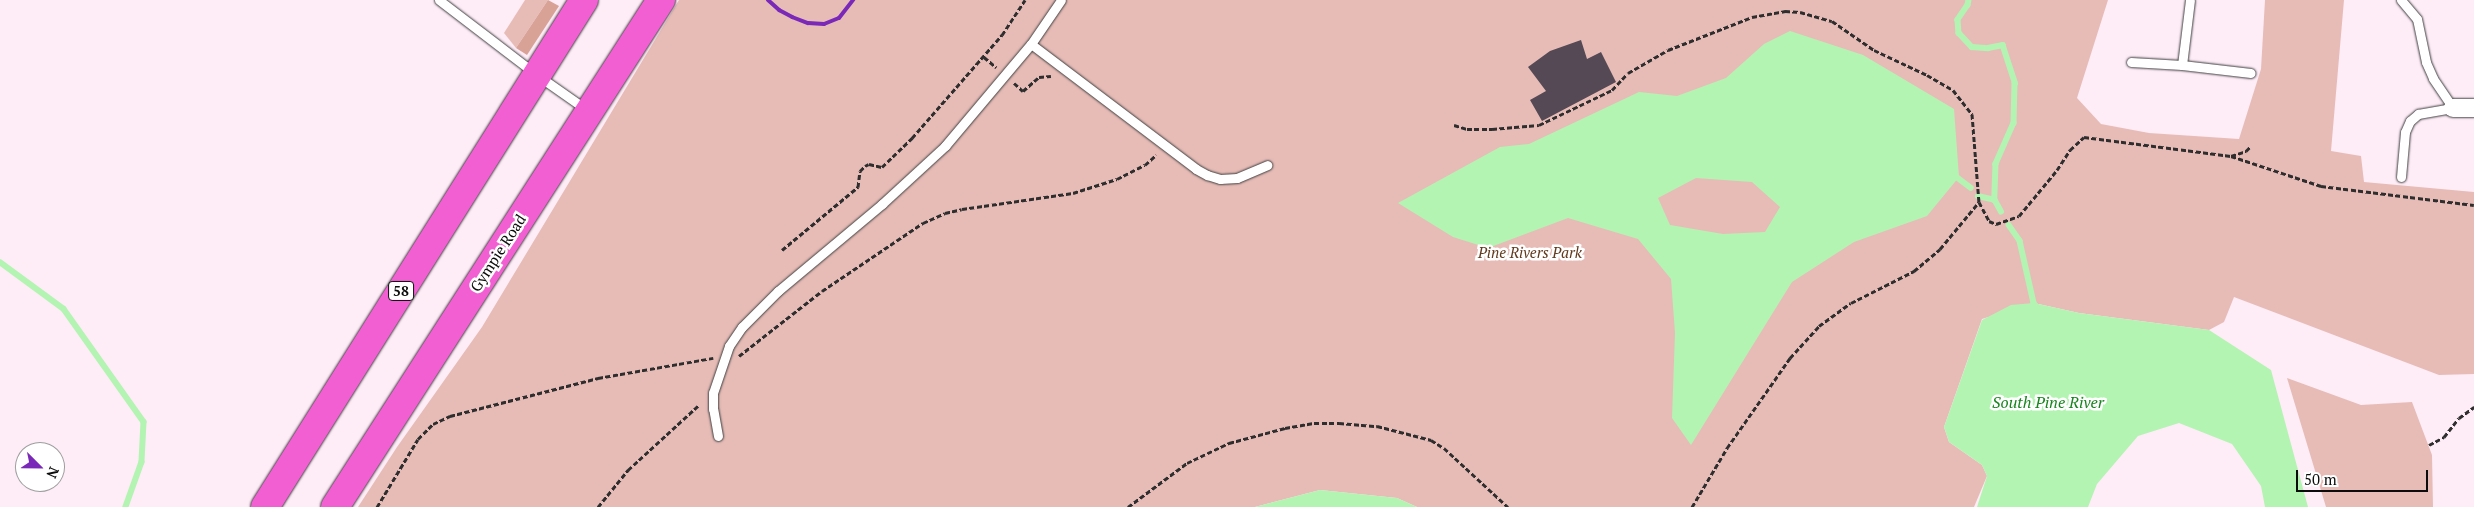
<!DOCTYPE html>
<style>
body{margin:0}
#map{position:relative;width:2474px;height:507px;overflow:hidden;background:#feecf7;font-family:"PT Serif",serif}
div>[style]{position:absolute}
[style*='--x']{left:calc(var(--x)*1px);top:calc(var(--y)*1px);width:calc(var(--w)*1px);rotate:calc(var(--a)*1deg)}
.green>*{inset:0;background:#e7bcb7}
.forest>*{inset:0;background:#d8a297}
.water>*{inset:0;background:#b3f4b2}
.stream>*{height:5.5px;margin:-2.75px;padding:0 2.75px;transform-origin:2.75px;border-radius:2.75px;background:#b3f4b2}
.building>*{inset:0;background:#544954}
.path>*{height:3px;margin-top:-1.5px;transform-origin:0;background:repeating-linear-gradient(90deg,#2e2e2e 0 5px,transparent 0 7.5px)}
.roads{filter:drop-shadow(0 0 1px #3f3f3f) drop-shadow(0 0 1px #3f3f3f)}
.service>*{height:9px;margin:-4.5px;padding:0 4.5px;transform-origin:4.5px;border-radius:4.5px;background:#fff}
.minor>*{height:18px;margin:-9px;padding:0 9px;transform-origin:9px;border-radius:9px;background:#fff}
.trunk>*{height:28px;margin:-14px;padding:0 14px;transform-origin:14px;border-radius:14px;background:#f25fd2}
.rail>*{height:4px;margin:-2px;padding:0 2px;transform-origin:2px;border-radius:2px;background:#7a28b8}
span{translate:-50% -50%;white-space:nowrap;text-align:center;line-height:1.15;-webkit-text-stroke:5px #fff;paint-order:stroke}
.shield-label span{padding:1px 4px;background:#fff;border:1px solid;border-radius:4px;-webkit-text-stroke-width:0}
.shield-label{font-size:14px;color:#0c0c0c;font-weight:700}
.street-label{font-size:15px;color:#0c0c0c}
.park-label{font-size:15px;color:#623a1f;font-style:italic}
.water-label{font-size:16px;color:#18851e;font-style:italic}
.north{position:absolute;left:15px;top:442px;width:50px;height:50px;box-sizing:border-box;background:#fff;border:1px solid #9e9e9e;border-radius:50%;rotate:113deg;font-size:14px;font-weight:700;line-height:20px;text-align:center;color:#0c0c0c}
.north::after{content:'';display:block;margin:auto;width:18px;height:22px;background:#7a28b8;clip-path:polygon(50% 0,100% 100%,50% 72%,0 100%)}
.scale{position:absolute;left:2296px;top:470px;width:132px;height:22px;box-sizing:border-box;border:2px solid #0c0c0c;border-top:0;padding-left:6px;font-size:15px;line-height:18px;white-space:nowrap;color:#0c0c0c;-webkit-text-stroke:4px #fff;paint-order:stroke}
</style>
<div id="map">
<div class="green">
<i style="clip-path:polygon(525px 0,548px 0,516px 48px,504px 33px)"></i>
<i style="clip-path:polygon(679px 0,2108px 0,2077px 98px,2101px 124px,2149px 133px,2239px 139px,2261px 69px,2265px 0,2344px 0,2331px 151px,2361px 156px,2364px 182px,2474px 192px,2474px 374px,2439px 375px,2234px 297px,2224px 322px,2209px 330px,2079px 313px,2034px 303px,1982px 319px,1944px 427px,1949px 442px,1982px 465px,1987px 476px,1974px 507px,1417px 507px,1397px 498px,1320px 490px,1255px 507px,358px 507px,397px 447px,482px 327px)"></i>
<i style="clip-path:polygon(2287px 378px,2361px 405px,2412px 402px,2432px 455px,2433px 507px,2326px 507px)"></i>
</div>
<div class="forest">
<i style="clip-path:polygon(548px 0,559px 6px,527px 55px,516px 48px)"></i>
</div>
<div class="water">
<i style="clip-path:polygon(evenodd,1790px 31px,1863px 55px,1954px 109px,1959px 177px,1927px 216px,1854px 242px,1792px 282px,1691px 445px,1672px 418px,1675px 333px,1671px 279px,1638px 239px,1568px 218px,1488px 248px,1453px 237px,1398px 203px,1500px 147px,1529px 144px,1639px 92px,1677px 96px,1726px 78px,1764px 44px,1790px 31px,1696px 178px,1752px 182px,1780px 207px,1765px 232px,1723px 234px,1670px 225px,1658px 198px,1696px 178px)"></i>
<i style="clip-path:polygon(2034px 303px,2079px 313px,2209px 330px,2271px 370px,2308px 507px,2265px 507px,2261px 486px,2232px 444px,2179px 423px,2138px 436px,2097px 484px,2088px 507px,1977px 507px,1987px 476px,1982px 465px,1949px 442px,1944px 427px,1982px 320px,2011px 305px)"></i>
<i style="clip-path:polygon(1320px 490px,1397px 498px,1417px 507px,1255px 507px)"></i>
</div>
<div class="stream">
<i style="--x:1969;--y:0;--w:5;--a:101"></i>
<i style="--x:1968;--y:5;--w:18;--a:124"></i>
<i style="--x:1958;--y:20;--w:13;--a:86"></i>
<i style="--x:1959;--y:33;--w:19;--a:47"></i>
<i style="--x:1972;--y:47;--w:16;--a:4"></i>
<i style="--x:1988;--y:48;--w:15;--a:-11"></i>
<i style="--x:2003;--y:45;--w:40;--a:72"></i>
<i style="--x:2015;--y:83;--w:40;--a:91.4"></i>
<i style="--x:2014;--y:123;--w:45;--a:113.7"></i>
<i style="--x:1996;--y:164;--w:36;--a:92"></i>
<i style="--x:1995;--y:200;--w:13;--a:61"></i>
<i style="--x:1954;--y:175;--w:21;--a:37"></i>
<i style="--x:1978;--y:196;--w:17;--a:13"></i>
<i style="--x:2009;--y:225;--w:19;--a:55"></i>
<i style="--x:2020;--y:241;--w:64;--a:77.3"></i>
<i style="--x:2034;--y:303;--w:7;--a:56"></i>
<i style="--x:0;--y:262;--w:79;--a:36.3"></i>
<i style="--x:64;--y:309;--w:138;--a:54.7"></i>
<i style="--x:144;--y:422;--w:40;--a:92.9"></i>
<i style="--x:142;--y:462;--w:48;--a:109.6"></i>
</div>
<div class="building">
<i style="clip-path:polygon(1581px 40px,1587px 59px,1601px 52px,1616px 82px,1542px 121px,1530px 100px,1546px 91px,1528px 67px,1550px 51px)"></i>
</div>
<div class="path">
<i style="--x:984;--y:57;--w:16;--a:40"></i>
<i style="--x:1014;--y:83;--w:12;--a:42"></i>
<i style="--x:1023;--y:91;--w:21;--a:-41"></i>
<i style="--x:1039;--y:77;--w:12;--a:-5"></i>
<i style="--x:1454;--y:125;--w:14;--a:17"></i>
<i style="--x:1467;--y:129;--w:25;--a:0"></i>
<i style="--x:1492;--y:129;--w:47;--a:-4.9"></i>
<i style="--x:1539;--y:125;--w:81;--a:-25.6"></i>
<i style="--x:1612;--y:90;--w:23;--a:-47"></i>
<i style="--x:1628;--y:73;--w:46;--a:-29.9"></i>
<i style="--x:1668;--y:50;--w:90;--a:-21.4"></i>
<i style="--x:1752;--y:17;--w:34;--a:-10"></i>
<i style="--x:1785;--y:11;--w:15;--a:4"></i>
<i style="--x:1800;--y:12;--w:33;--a:16"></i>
<i style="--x:1832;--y:21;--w:51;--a:34.6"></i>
<i style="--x:1874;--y:50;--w:59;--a:25.3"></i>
<i style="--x:1927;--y:75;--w:30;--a:30"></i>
<i style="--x:1953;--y:90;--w:31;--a:52"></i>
<i style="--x:1972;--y:114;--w:88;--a:85.5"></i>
<i style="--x:1979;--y:202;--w:21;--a:62"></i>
<i style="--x:1989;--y:221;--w:8;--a:23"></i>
<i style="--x:1996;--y:224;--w:24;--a:-19"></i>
<i style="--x:2019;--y:216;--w:60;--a:-50.4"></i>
<i style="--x:2057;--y:170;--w:24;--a:-57"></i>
<i style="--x:2070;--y:150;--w:19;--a:-43"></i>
<i style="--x:2084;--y:137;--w:148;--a:7.4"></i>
<i style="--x:2231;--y:156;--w:16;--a:-18"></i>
<i style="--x:2246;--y:151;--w:7;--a:-45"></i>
<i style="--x:2231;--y:156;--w:95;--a:18.4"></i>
<i style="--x:2321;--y:186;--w:154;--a:7.1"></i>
<i style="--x:782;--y:250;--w:99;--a:-39.7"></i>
<i style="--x:858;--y:187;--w:16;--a:-83"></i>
<i style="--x:860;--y:171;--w:7;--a:-45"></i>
<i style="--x:865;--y:166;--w:4;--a:-27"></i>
<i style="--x:869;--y:164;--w:13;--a:13"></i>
<i style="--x:882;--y:167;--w:42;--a:-44"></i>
<i style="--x:912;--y:138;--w:137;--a:-48.9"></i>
<i style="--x:1002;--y:35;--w:42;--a:-56.7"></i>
<i style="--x:739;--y:356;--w:105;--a:-38.1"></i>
<i style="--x:822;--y:291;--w:122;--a:-34"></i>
<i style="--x:923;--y:223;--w:24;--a:-24"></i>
<i style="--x:945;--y:213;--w:17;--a:-13"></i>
<i style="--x:962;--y:209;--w:112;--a:-8.2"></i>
<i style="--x:1073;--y:193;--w:46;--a:-17.7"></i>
<i style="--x:1117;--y:179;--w:31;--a:-27"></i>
<i style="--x:1145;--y:165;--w:15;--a:-42"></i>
<i style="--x:2429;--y:445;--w:17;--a:-28"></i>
<i style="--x:2444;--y:437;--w:24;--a:-52"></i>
<i style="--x:2459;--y:418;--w:19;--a:-36"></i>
<i style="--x:377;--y:507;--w:79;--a:-58.9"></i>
<i style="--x:418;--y:439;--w:21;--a:-45"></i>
<i style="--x:433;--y:424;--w:19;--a:-25"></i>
<i style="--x:450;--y:416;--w:153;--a:-14.4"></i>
<i style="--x:598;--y:378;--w:117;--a:-9.9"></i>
<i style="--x:598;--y:507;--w:48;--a:-51"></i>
<i style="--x:628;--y:470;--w:96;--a:-42.5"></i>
<i style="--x:1128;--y:507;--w:74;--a:-36.7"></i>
<i style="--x:1187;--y:463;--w:47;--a:-25.5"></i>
<i style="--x:1229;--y:443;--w:58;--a:-15"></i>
<i style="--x:1285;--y:428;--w:29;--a:-10"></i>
<i style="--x:1314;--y:423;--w:25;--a:0"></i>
<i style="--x:1339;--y:423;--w:38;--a:5"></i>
<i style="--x:1377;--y:426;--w:56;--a:14.5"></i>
<i style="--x:1431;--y:440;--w:15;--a:32"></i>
<i style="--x:1444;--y:448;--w:87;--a:42.7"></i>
<i style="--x:1692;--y:507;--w:69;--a:-59.3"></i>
<i style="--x:1727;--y:448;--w:110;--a:-55"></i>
<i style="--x:1790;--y:358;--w:43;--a:-47.8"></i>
<i style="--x:1819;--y:326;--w:39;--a:-36"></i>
<i style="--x:1851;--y:303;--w:71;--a:-26.9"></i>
<i style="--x:1914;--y:271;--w:34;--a:-40"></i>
<i style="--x:1940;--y:249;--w:61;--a:-50.3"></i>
</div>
<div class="roads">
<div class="service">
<i style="--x:439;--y:0;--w:123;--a:37.4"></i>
<i style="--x:537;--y:75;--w:61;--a:35"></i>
<i style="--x:1031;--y:44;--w:207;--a:37.1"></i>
<i style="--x:1196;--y:169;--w:13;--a:29"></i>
<i style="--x:1207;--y:175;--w:14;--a:17"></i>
<i style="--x:1220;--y:179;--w:17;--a:-3"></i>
<i style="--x:1237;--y:178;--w:33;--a:-23"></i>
<i style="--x:2131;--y:62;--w:51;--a:3.4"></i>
<i style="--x:2182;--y:65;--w:69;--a:6.6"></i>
<i style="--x:2182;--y:65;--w:65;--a:-83"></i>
<i style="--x:2401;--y:177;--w:45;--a:-84.9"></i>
<i style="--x:2405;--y:132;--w:12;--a:-66"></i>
<i style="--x:2410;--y:121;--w:11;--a:-41"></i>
<i style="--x:2418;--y:114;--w:36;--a:-10"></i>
<i style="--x:2453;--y:108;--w:36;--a:-124"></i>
<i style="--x:2433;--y:78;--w:17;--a:-114"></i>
<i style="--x:2426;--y:62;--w:44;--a:-101.8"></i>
<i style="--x:2417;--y:19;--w:25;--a:-130"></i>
<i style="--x:718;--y:436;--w:27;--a:-100"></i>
<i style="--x:713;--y:409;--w:16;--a:-90"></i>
<i style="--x:713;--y:393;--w:50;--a:-71.2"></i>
<i style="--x:729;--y:346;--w:23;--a:-56"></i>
<i style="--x:742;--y:327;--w:51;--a:-45"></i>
<i style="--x:778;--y:291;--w:136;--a:-39.9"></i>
<i style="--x:882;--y:204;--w:86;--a:-42.6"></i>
<i style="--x:945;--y:146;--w:133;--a:-49.9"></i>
<i style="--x:1031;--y:44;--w:53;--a:-55.7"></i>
</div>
<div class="minor">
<i style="--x:2453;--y:108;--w:21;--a:0"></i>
</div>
<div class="trunk">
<i style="--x:265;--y:507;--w:599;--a:-57.82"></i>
<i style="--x:335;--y:507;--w:603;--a:-57.26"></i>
</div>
</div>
<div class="rail">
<i style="--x:768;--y:0;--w:15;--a:42"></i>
<i style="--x:779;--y:10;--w:15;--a:28"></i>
<i style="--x:792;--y:17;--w:17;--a:21"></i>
<i style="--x:808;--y:23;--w:16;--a:4"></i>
<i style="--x:824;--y:24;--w:16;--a:-22"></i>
<i style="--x:839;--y:18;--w:23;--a:-52"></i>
</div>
<div class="shield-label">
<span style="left:401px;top:291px">58</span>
</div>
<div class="street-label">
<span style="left:498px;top:253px;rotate:-57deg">Gympie Road</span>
</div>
<div class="park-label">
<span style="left:1530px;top:253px">Pine Rivers Park</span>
</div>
<div class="water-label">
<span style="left:2048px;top:402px">South Pine River</span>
</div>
<div class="north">N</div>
<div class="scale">50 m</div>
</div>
